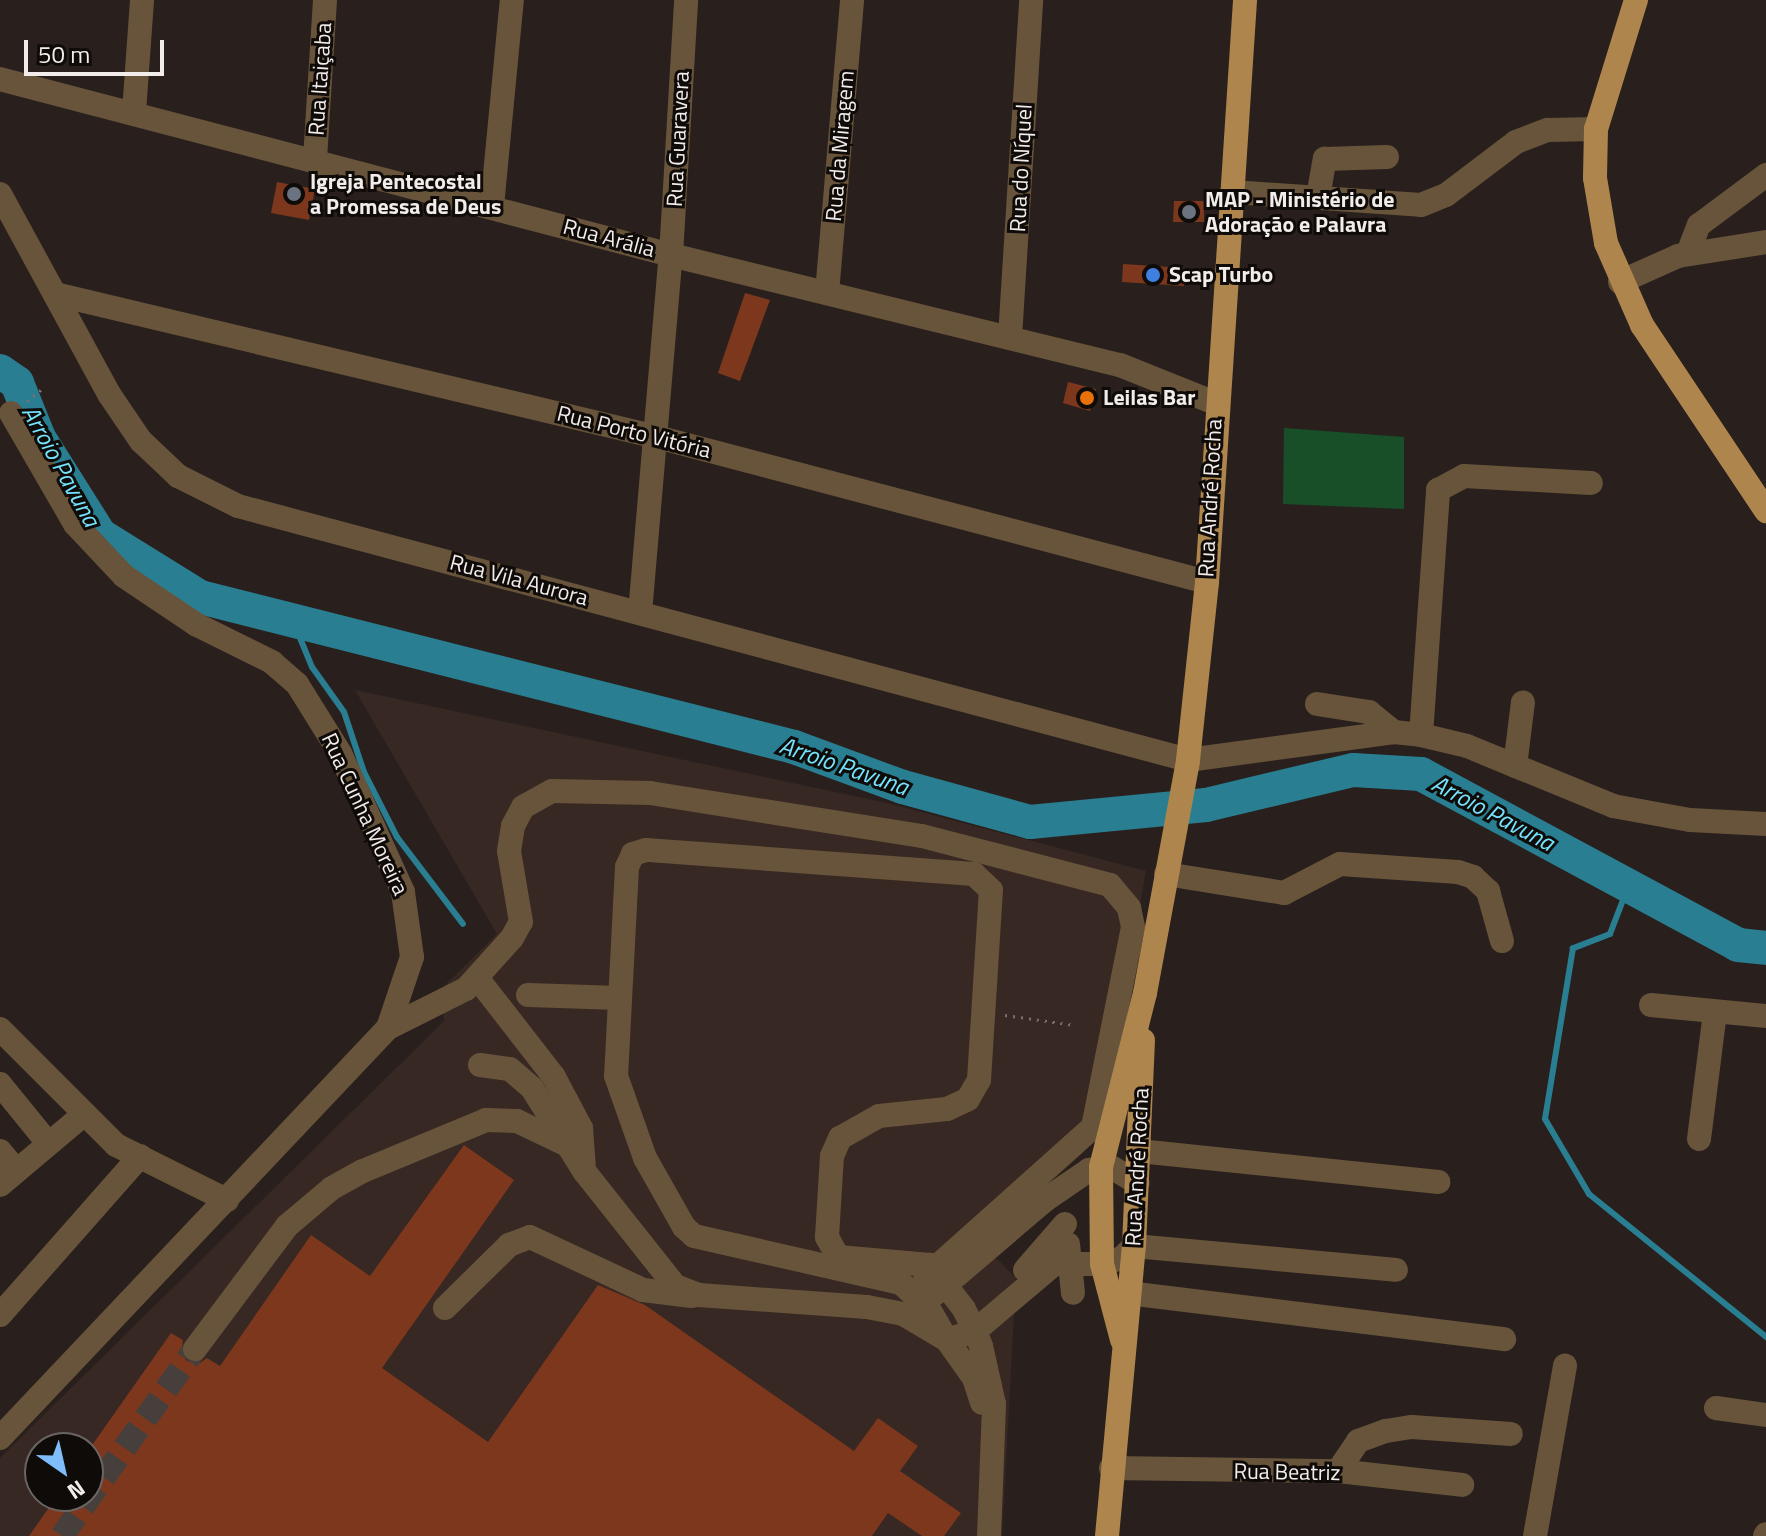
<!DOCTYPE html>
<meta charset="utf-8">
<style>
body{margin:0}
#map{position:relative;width:1766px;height:1536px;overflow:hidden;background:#29201d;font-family:"Titillium Web",sans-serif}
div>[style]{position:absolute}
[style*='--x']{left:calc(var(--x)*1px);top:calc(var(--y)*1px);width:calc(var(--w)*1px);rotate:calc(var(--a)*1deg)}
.built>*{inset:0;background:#372823}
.green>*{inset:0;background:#184f29}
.stream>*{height:6px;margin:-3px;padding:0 3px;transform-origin:3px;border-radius:3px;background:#297e91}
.river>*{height:34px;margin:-17px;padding:0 17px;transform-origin:17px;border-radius:17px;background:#297e91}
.building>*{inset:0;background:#7c371c}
.minor-tunnel>*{height:24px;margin-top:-12px;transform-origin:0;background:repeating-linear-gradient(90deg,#473f3c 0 24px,transparent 0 36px)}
.path>*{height:3px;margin-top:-1.5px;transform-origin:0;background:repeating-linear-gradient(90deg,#78706e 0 2px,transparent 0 8px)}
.minor>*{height:24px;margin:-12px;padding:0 12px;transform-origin:12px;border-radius:12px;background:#68543a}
.major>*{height:24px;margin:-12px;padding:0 12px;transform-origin:12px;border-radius:12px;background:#ae854d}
.dots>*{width:22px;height:22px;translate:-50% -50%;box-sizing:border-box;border:4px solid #0f0b09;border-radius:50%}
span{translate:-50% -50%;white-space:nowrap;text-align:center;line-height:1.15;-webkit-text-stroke:6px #0f0b09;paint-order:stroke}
.street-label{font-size:22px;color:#f2ecea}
.poi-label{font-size:22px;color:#f2ecea;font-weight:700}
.left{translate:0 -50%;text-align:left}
.water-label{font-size:24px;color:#75e4fe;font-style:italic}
.north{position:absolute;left:24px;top:1432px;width:80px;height:80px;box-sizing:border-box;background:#0f0b09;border:2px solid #6a6563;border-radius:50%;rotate:146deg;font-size:22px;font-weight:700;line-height:32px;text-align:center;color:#f2ecea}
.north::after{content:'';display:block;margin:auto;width:28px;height:36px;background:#7fbdfa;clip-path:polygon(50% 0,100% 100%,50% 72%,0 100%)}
.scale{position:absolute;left:24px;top:40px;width:140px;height:36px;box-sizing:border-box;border:4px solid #f2ecea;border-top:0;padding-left:10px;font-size:24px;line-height:28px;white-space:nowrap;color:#f2ecea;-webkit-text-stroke:6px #0f0b09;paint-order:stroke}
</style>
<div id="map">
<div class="built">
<i style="clip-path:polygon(evenodd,355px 690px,887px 803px,1146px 871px,1099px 1131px,1081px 1155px,981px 1243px,1016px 1278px,1002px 1536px,0 1536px,0 1458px,444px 1021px,440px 990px,497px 934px,355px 690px,40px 1448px,88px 1448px,88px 1496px,40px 1496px,40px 1448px)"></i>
</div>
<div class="green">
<i style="clip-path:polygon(1284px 428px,1404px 437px,1404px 509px,1283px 504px)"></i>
</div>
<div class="stream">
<i style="--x:293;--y:621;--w:50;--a:67.6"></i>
<i style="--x:312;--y:667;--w:55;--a:54.6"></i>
<i style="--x:344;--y:712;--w:63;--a:71.6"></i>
<i style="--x:364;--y:772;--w:73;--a:63.1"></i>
<i style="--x:397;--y:837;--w:109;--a:52.8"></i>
<i style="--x:1628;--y:887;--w:50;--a:111"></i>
<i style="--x:1610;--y:934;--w:40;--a:159"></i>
<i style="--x:1573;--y:948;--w:173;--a:99.3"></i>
<i style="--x:1545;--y:1119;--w:87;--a:59.6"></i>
<i style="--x:1589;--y:1194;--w:228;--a:38.9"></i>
</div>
<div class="river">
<i style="--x:0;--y:371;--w:21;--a:35"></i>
<i style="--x:17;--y:383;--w:59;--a:68.2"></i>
<i style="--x:39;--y:438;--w:115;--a:57.8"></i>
<i style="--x:100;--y:535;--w:118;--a:31.8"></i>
<i style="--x:200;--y:597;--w:613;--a:14.17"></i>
<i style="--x:794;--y:747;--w:116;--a:20.2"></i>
<i style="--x:903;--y:787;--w:132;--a:15.4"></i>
<i style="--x:1030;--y:822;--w:177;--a:-5.5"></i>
<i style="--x:1206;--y:805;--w:151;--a:-13.4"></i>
<i style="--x:1353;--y:770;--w:68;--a:3.4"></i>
<i style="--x:1421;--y:774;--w:360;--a:28.3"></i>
<i style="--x:1738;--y:945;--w:28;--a:6"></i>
</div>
<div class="building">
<i style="clip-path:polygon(277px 182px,315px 189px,309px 220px,271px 213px)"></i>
<i style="clip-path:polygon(1174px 201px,1204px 201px,1204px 222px,1173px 222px)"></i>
<i style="clip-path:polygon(1123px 264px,1185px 268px,1184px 286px,1122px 282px)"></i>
<i style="clip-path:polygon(745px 293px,770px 300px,740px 381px,718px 373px)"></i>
<i style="clip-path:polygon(1068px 382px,1096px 389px,1090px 411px,1063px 403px)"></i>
<i style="clip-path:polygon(464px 1145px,514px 1180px,382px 1368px,488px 1442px,598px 1285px,645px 1305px,854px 1451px,878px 1418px,918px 1446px,900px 1471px,961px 1513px,944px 1536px,922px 1536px,888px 1513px,872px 1536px,29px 1536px,57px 1496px,88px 1496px,88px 1451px,171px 1333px,183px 1340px,181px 1354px,187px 1361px,200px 1363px,207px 1358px,220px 1366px,311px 1235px,370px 1276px)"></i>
</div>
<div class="minor-tunnel">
<i style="--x:62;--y:1536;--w:229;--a:-54.6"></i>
</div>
<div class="path">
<i style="--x:27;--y:401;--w:19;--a:-39"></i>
<i style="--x:1005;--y:1015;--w:70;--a:8.2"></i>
</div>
<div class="minor">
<i style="--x:0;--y:79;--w:694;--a:14.7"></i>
<i style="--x:671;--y:255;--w:462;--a:13.8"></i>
<i style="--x:1120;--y:365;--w:102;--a:21.8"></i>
<i style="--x:134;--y:112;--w:112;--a:-85.9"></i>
<i style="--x:315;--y:159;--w:159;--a:-86.4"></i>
<i style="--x:1232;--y:192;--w:189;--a:3.9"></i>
<i style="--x:1421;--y:205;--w:27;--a:-22"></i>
<i style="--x:1446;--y:195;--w:88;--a:-37.1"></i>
<i style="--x:1516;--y:142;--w:34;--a:-21"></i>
<i style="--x:1548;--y:130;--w:48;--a:-1.2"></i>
<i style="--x:0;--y:194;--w:228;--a:61.4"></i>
<i style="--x:109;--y:394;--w:57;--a:55.8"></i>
<i style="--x:141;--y:441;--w:51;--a:43.4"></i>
<i style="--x:178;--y:476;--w:67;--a:26.6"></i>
<i style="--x:238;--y:506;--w:983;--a:14.97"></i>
<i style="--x:1188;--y:760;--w:208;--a:-7.7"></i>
<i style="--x:1394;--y:732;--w:27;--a:6"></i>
<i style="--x:1421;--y:735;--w:47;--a:13.4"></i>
<i style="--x:1467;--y:746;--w:158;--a:22.3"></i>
<i style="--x:1613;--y:806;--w:78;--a:10.3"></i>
<i style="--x:1690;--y:820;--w:76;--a:3"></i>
<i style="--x:1318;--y:197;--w:39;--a:-80"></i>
<i style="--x:1325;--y:159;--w:62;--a:-1.8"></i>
<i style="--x:492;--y:206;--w:207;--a:-84.5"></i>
<i style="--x:1688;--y:253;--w:30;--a:-69"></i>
<i style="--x:1699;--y:225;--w:84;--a:-36.7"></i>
<i style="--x:1620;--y:282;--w:64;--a:-24.1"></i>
<i style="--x:1678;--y:256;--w:89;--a:-9"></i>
<i style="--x:827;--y:293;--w:294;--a:-85.1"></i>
<i style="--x:59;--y:295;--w:615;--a:13.36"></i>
<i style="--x:657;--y:437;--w:569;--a:14.77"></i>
<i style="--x:1010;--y:337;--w:338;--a:-86.4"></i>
<i style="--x:640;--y:613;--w:359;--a:-85.1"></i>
<i style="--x:671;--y:255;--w:255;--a:-86.6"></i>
<i style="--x:1317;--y:704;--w:53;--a:8.7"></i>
<i style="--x:1369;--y:712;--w:32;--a:39"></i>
<i style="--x:1421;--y:735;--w:246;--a:-86"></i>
<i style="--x:1438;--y:490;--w:30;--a:-28"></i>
<i style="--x:1464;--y:476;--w:127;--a:3.2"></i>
<i style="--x:1515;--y:766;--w:64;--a:-82.9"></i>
<i style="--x:1166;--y:874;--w:120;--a:9.1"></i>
<i style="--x:1284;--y:893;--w:63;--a:-27.4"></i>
<i style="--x:1340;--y:864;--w:118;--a:3.9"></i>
<i style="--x:1458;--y:872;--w:16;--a:18"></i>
<i style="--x:1473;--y:877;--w:21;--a:43"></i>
<i style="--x:1488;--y:891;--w:52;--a:74.4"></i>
<i style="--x:478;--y:979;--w:124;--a:52.2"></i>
<i style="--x:554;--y:1077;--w:58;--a:62.1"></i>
<i style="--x:581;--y:1128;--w:41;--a:85.8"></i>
<i style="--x:528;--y:995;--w:92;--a:1.9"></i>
<i style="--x:1651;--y:1005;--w:116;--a:5.5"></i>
<i style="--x:388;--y:1028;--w:87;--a:-26.6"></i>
<i style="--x:466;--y:989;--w:69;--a:-48"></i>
<i style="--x:512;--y:938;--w:18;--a:-61"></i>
<i style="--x:521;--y:922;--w:72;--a:-99.6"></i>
<i style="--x:509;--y:851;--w:25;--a:-81"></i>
<i style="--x:513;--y:826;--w:21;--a:-62"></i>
<i style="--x:523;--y:807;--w:33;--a:-29"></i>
<i style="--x:552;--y:791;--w:98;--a:1.2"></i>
<i style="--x:650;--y:793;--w:275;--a:9"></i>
<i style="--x:922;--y:836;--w:194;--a:14.6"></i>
<i style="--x:1110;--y:885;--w:30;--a:50"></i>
<i style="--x:1129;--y:908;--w:19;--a:78"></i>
<i style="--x:1133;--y:927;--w:204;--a:101.3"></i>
<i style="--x:1093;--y:1127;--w:225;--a:138.2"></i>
<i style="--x:0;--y:1029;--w:164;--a:45"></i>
<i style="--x:116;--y:1145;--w:124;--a:26.4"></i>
<i style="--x:480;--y:1065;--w:30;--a:8"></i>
<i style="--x:510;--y:1069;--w:29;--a:41"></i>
<i style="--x:532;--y:1088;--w:98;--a:57.9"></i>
<i style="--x:584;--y:1171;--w:147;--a:51.6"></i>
<i style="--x:675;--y:1286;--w:26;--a:21"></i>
<i style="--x:699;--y:1295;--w:168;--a:4.1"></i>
<i style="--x:867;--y:1307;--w:37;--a:11"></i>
<i style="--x:903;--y:1314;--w:51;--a:30.6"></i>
<i style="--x:947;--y:1340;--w:47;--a:54.6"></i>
<i style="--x:974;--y:1378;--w:26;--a:72"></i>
<i style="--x:0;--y:1084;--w:76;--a:50.9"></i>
<i style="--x:1699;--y:1139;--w:128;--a:-82.8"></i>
<i style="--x:0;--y:1151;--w:26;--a:50"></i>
<i style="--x:1139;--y:1151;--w:301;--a:5.9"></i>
<i style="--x:0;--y:1185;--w:107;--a:-40.1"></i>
<i style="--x:1068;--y:1244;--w:49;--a:84.2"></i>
<i style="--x:1025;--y:1270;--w:61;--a:-49"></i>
<i style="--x:1128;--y:1293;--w:379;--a:7"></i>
<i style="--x:935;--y:1294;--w:145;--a:-40.5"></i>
<i style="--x:1045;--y:1200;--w:53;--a:-34.3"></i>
<i style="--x:1089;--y:1170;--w:22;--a:-8"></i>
<i style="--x:1111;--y:1167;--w:31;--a:31"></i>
<i style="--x:445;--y:1308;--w:90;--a:-44.5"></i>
<i style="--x:509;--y:1245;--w:22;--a:-21"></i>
<i style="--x:530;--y:1237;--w:125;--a:25.1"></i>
<i style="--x:643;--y:1290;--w:49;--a:7"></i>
<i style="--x:0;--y:1315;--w:212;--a:-48.6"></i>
<i style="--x:195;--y:1349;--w:154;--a:-53.2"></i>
<i style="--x:287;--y:1226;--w:59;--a:-40.2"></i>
<i style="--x:332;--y:1188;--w:35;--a:-29"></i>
<i style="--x:363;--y:1171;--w:133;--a:-22.5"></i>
<i style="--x:486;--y:1120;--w:31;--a:2"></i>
<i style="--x:517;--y:1121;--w:55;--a:25.6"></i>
<i style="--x:1716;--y:1408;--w:50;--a:8"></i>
<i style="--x:0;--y:1438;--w:564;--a:-46.58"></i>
<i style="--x:388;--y:1028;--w:75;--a:-71.3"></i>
<i style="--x:412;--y:957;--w:66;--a:-97.9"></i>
<i style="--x:403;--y:892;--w:153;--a:-114.4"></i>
<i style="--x:340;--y:753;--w:81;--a:-121.9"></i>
<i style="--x:297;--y:684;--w:33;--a:-139"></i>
<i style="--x:272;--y:662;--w:84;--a:-153.7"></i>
<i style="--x:197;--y:625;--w:88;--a:-146.1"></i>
<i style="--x:124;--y:576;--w:71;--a:-133.3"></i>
<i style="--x:75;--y:524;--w:128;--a:-120"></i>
<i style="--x:1111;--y:1468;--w:227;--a:0.8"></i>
<i style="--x:1338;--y:1471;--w:125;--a:6.4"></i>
<i style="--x:1338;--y:1471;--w:36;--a:-56"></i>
<i style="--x:1358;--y:1441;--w:30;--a:-20"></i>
<i style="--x:1386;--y:1431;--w:26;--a:-9"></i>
<i style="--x:1412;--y:1427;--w:99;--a:4"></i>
<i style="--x:989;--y:1536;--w:132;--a:-87.8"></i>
<i style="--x:994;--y:1404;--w:59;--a:-102.6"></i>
<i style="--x:981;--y:1346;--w:16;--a:-112"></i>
<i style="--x:975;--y:1331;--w:25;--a:-117"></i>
<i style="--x:964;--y:1309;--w:56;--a:-127.7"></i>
<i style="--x:930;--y:1265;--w:92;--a:-175"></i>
<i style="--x:838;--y:1257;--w:23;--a:-119"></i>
<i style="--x:827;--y:1237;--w:81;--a:-86.5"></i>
<i style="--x:832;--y:1156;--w:20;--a:-66"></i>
<i style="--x:840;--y:1138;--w:45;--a:-29.4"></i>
<i style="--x:879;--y:1116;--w:68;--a:-5.9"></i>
<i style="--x:947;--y:1109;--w:23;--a:-25"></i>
<i style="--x:968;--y:1099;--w:22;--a:-60"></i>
<i style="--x:979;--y:1080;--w:190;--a:-86.4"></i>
<i style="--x:991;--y:890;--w:23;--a:-137"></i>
<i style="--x:974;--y:874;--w:329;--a:-175.8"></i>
<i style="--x:646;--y:850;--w:14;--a:163"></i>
<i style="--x:633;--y:854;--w:14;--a:115"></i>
<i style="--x:627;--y:867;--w:209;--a:93"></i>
<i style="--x:616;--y:1076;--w:87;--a:70.5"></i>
<i style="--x:645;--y:1158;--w:79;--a:60.5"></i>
<i style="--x:684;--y:1227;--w:13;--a:42"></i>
<i style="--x:694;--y:1236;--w:212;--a:12.8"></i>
<i style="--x:901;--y:1283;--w:38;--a:43"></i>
<i style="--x:929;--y:1309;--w:36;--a:60"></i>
<i style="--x:947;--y:1340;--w:29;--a:-18"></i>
<i style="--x:975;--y:1331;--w:104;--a:-40.3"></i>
<i style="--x:1054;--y:1264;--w:48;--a:0"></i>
<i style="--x:1102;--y:1264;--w:21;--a:-17"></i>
<i style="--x:1122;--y:1258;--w:17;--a:-45"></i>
<i style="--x:1134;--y:1246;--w:263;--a:5.2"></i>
<i style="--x:1535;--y:1536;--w:173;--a:-80"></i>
<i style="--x:1765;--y:1536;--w:2;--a:-63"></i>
</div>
<div class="major">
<i style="--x:1636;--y:0;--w:135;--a:107.2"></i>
<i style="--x:1596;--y:129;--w:49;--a:91.2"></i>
<i style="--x:1595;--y:178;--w:66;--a:80.4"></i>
<i style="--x:1606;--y:243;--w:90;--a:66.3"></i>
<i style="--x:1642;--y:325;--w:224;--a:56.3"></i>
<i style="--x:1122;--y:1340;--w:79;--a:-104.7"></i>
<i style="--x:1102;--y:1264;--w:97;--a:-90.6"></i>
<i style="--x:1101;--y:1167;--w:179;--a:-75.8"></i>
<i style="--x:1145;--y:993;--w:237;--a:-79.5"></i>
<i style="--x:1188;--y:760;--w:179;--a:-83.9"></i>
<i style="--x:1207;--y:582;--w:583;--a:-86.26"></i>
<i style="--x:1107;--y:1536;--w:291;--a:-84.7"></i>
<i style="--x:1134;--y:1246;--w:206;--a:-87.5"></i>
</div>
<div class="dots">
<i style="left:294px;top:194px;background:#6b7280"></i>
<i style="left:1189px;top:212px;background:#6b7280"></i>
<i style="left:1153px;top:275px;background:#3f7fe0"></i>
<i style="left:1087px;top:398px;background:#e8710a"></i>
</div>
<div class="street-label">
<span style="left:320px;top:79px;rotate:-86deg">Rua Itaiçaba</span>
<span style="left:678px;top:139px;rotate:-87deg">Rua Guaravera</span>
<span style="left:840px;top:146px;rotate:-85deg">Rua da Miragem</span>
<span style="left:1021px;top:168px;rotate:-87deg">Rua do Níquel</span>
<span style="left:609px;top:238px;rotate:15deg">Rua Arália</span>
<span style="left:634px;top:432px;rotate:14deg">Rua Porto Vitória</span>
<span style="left:1210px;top:498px;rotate:-87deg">Rua André Rocha</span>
<span style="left:519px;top:580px;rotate:15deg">Rua Vila Aurora</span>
<span style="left:365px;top:814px;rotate:65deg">Rua Cunha Moreira</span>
<span style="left:1137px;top:1167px;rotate:-87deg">Rua André Rocha</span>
<span style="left:1287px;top:1472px;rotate:1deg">Rua Beatriz</span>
</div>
<div class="poi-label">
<span class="left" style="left:310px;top:194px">Igreja Pentecostal<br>a Promessa de Deus</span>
<span class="left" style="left:1205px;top:212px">MAP - Ministério de<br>Adoração e Palavra</span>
<span class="left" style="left:1169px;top:275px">Scap Turbo</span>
<span class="left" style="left:1103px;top:398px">Leilas Bar</span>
</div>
<div class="water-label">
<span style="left:61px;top:466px;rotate:61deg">Arroio Pavuna</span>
<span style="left:844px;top:766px;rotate:19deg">Arroio Pavuna</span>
<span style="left:1493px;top:813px;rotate:28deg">Arroio Pavuna</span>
</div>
<div class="north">N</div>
<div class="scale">50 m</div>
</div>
